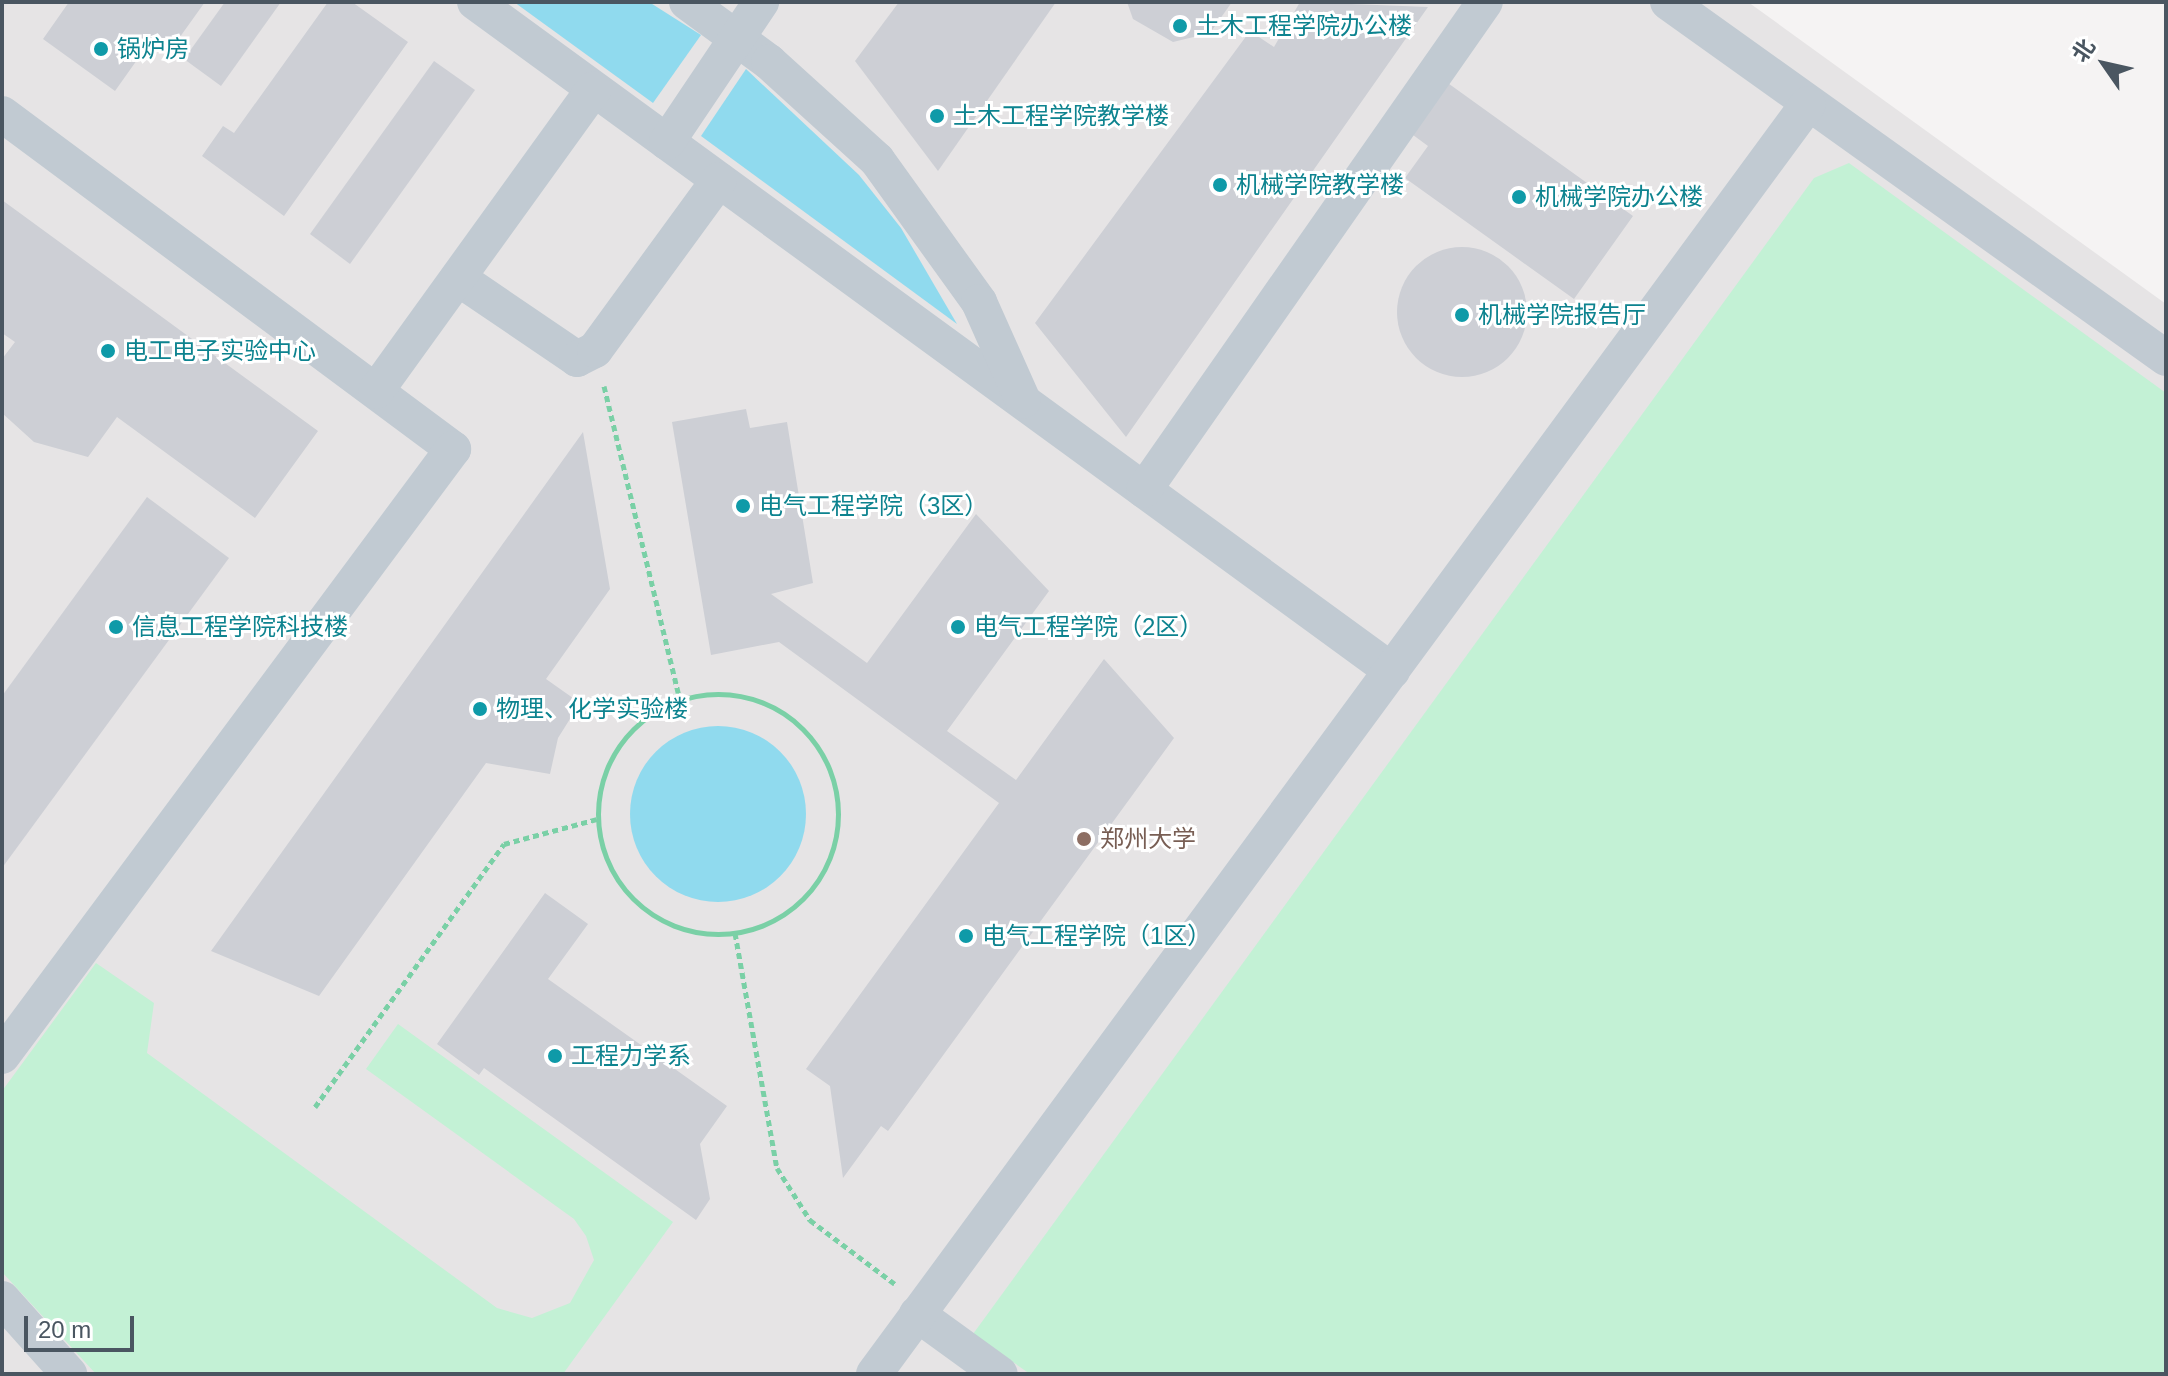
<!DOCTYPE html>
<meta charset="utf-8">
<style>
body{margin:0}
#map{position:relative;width:2168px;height:1376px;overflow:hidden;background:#f5f3f3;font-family:Helvetica,"Noto Sans SC",sans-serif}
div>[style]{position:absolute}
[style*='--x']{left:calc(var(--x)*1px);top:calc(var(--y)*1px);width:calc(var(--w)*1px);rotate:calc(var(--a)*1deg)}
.education>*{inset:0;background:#e6e4e5}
.green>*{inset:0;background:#c3f1d5}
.water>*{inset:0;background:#90daee}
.round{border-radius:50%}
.building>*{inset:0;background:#cdcfd5}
.path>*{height:5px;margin-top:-2.5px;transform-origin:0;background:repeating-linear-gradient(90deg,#7ad0a6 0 6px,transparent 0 10px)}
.path>.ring{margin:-2.5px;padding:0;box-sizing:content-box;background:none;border:5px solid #7ad0a6;border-radius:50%}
.minor>*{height:36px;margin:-18px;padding:0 18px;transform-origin:18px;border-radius:18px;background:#c1cad2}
.dots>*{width:22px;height:22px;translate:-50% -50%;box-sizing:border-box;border:4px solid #fff;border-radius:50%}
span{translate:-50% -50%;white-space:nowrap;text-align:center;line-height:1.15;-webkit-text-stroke:6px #fff;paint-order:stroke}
.culture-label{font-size:24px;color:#0d838f}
.left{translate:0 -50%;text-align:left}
.education-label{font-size:24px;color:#785e54}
.frame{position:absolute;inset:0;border:4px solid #4a5661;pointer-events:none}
.north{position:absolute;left:2064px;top:24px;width:80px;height:80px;-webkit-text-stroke:6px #fff;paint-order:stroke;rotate:304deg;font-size:22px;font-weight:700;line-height:32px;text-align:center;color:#4a5661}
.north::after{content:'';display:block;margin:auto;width:28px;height:36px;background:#4a5661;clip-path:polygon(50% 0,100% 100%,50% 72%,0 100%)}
.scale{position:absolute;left:24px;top:1316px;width:110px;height:36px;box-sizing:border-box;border:4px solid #4a5661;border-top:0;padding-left:10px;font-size:24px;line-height:28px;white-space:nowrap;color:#4a5661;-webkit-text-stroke:6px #fff;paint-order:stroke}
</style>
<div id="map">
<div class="education">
<i style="clip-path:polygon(2px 2px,1748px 2px,2166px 304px,2166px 1374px,2px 1374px)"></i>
</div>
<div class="green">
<i style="clip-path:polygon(1849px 163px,2166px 393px,2166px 1374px,1030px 1374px,973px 1334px,1814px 178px)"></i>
<i style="clip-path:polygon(96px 963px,154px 1003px,147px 1053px,497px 1308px,532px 1318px,570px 1303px,594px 1260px,586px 1236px,574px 1219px,366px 1069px,398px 1024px,673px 1222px,563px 1374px,96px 1374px,2px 1272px,2px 1091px)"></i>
</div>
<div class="water">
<i style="clip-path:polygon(514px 2px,649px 2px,701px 35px,653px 103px)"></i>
<i style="clip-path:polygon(746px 69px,859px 175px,901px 228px,957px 324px,701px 136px)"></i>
<i class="round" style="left:630px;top:726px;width:176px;height:176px"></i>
</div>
<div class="building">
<i style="clip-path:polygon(69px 2px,205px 2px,167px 55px,149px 43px,115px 91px,43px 39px)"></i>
<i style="clip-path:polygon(225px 2px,281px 2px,221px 86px,184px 59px)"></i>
<i style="clip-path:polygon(328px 2px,352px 2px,408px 42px,284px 216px,202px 156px,223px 126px,234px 133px)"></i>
<i style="clip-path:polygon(899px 2px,1056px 2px,938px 171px,855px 61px)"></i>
<i style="clip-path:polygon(1127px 2px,1232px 2px,1210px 33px,1173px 42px,1133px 19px)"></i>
<i style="clip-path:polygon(1300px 2px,1428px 7px,1126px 437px,1035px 323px,1250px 31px,1274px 47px)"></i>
<i style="clip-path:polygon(434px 61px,475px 90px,350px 264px,310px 234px)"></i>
<i style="clip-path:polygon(1445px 81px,1633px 216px,1574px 299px,1405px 178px,1428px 146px,1409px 132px)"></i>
<i style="clip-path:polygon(2px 200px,318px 431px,255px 518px,117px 417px,88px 457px,34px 442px,2px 413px,2px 359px,15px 342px,2px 333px)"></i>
<i class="round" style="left:1397px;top:247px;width:130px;height:130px"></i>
<i style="clip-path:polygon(746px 409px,750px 428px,787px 422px,813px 583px,771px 594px,867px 663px,976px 514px,1049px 591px,947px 731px,1016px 780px,1104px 659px,1174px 738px,888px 1131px,881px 1126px,843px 1178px,830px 1086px,806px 1069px,999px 803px,779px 642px,711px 655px,672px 422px)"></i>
<i style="clip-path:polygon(583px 432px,610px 589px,546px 679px,580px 703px,558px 738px,550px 774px,486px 763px,319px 996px,211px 951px)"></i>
<i style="clip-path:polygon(147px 497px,229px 558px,2px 868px,2px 696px)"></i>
<i style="clip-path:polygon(545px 893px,588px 924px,548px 979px,727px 1106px,700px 1144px,710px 1199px,696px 1220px,484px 1068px,479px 1075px,437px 1044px)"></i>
</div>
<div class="path">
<i style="--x:604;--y:386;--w:323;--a:76.4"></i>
<i class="ring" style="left:598px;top:694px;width:235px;height:235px"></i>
<i style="--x:735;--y:933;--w:239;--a:79.9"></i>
<i style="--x:777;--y:1168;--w:62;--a:57.6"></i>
<i style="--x:810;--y:1220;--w:106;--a:37"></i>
<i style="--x:315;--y:1107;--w:324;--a:-54.3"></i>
<i style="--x:504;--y:844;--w:96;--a:-15"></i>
</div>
<div class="minor">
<i style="--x:475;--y:2;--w:1135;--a:36.11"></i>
<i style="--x:687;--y:2;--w:102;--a:36.2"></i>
<i style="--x:769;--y:62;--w:146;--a:42.2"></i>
<i style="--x:877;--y:160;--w:175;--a:54.3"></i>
<i style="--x:979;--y:302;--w:108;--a:66"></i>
<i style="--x:1668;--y:2;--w:612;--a:35.56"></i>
<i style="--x:2;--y:114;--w:562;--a:36.6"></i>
<i style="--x:453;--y:449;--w:756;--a:126.61"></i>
<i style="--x:667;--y:142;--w:169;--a:-56.1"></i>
<i style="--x:458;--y:278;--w:144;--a:34.2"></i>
<i style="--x:577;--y:359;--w:20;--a:-27"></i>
<i style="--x:595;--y:350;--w:210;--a:-53.9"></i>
<i style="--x:376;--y:391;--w:372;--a:-54.2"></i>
<i style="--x:1144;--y:490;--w:595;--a:-55.06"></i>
<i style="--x:2;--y:1299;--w:101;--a:48.2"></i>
<i style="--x:917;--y:1314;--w:102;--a:35.9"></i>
<i style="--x:874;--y:1374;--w:1576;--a:-53.67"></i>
</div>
<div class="dots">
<i style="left:1180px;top:26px;background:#0f9aa8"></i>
<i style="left:101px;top:49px;background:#0f9aa8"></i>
<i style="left:937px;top:116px;background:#0f9aa8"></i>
<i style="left:1220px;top:185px;background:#0f9aa8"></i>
<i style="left:1519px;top:197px;background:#0f9aa8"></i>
<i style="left:1462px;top:315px;background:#0f9aa8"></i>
<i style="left:108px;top:351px;background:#0f9aa8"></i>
<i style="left:743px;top:506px;background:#0f9aa8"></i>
<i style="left:116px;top:627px;background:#0f9aa8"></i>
<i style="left:958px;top:627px;background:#0f9aa8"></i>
<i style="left:480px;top:709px;background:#0f9aa8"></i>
<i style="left:1084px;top:839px;background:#8d6e63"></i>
<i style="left:966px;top:936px;background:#0f9aa8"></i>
<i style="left:555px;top:1056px;background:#0f9aa8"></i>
</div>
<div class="culture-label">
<span class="left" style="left:1196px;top:26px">土木工程学院办公楼</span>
<span class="left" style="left:117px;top:49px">锅炉房</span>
<span class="left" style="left:953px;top:116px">土木工程学院教学楼</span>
<span class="left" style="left:1236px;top:185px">机械学院教学楼</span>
<span class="left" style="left:1535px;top:197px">机械学院办公楼</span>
<span class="left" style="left:1478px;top:315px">机械学院报告厅</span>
<span class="left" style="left:124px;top:351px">电工电子实验中心</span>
<span class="left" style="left:759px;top:506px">电气工程学院（3区）</span>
<span class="left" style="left:132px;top:627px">信息工程学院科技楼</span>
<span class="left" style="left:974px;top:627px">电气工程学院（2区）</span>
<span class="left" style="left:496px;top:709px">物理、化学实验楼</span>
<span class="left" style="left:982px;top:936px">电气工程学院（1区）</span>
<span class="left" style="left:571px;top:1056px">工程力学系</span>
</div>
<div class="education-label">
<span class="left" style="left:1100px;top:839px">郑州大学</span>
</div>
<div class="frame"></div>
<div class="north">北</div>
<div class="scale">20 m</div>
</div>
